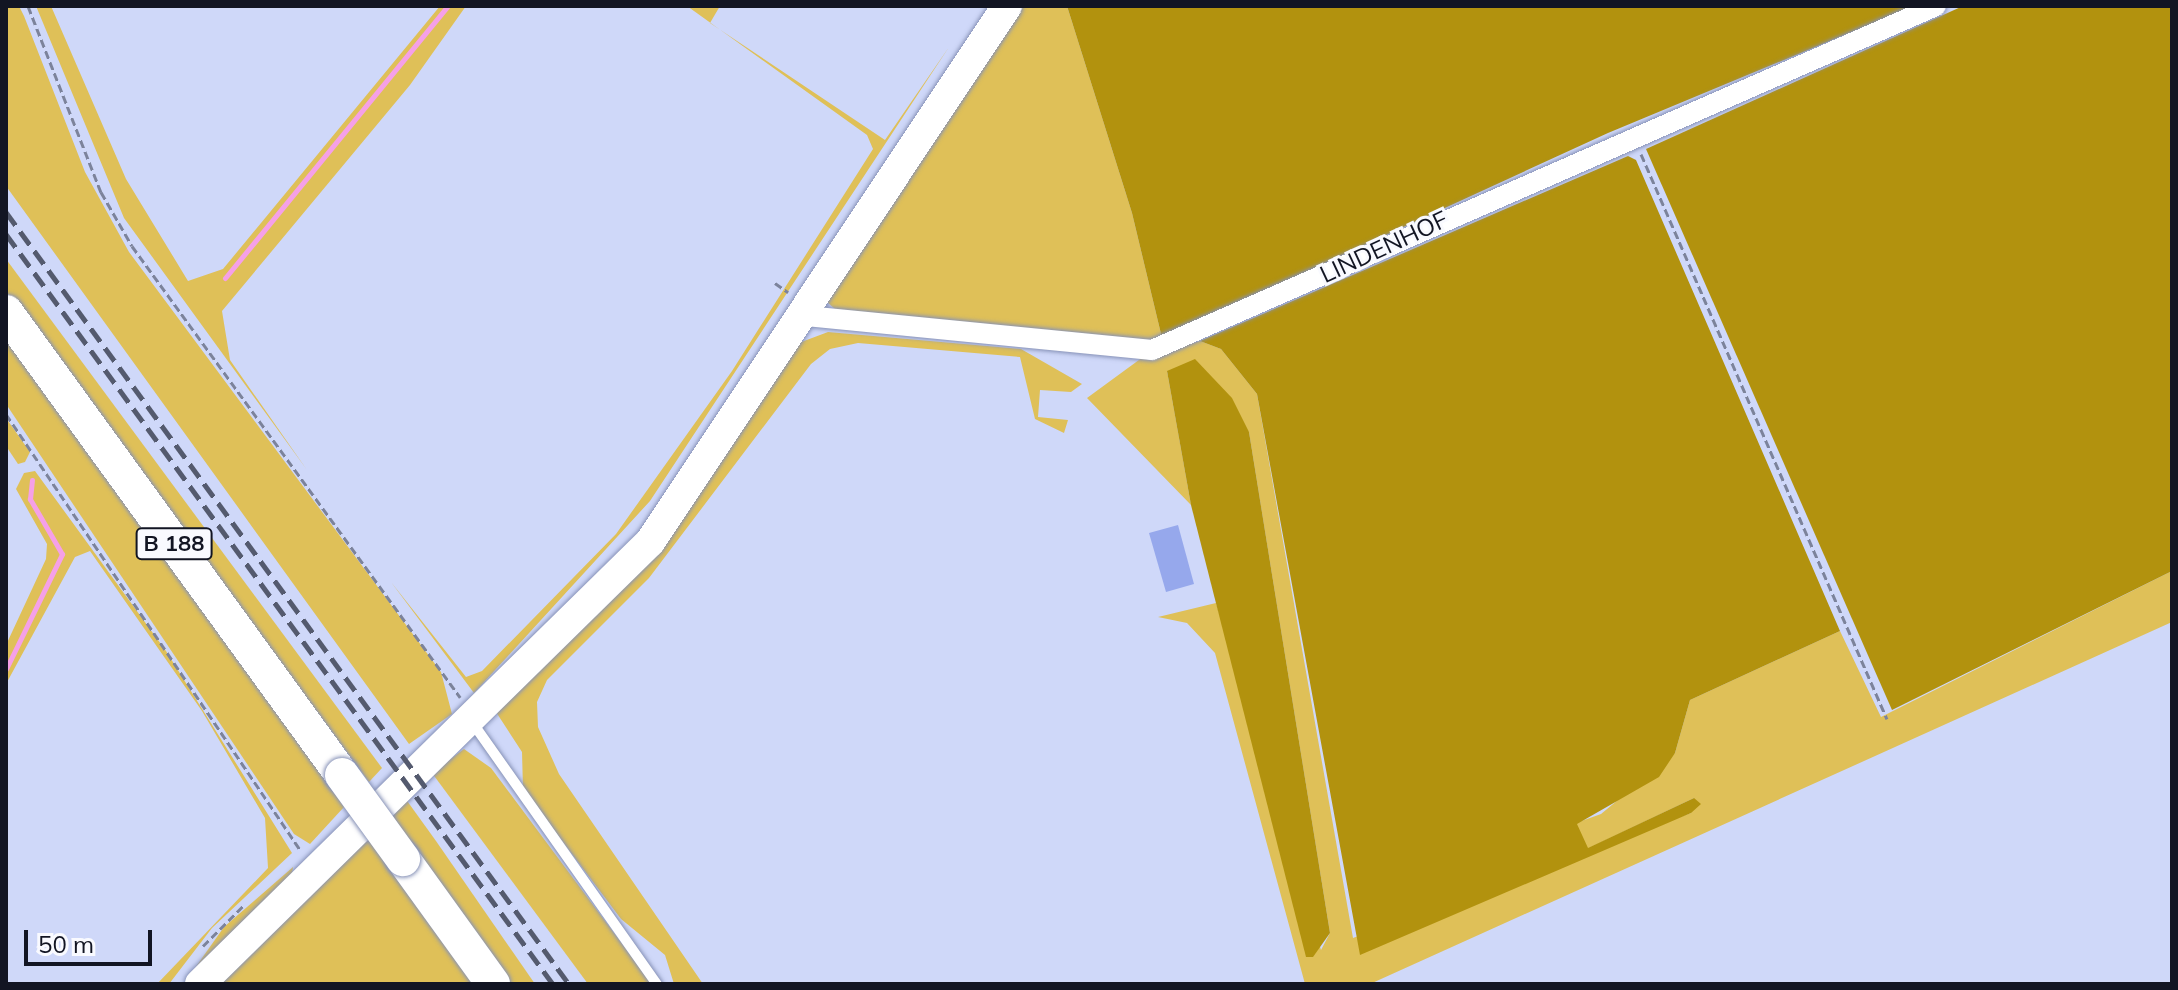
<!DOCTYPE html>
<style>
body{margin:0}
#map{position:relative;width:2178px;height:990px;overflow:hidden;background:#cfd8f9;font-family:Mulish,sans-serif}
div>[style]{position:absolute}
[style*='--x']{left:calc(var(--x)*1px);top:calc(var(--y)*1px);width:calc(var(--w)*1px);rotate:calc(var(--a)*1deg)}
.green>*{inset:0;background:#dfc058}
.forest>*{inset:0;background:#b2920e}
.stream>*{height:5px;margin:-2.5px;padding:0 2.5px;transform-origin:2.5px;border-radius:2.5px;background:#f5a0e7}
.building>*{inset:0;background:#96a8ec}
.path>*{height:3px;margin-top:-1.5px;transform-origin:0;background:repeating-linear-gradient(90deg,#7c839b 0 8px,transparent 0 12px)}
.roads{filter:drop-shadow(0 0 2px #8792b7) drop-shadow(0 0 2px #8792b7)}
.service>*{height:10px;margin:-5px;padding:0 5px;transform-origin:5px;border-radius:5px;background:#fff}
.minor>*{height:20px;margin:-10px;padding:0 10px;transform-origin:10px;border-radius:10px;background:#fff}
.secondary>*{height:30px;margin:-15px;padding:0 15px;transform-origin:15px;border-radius:15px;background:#fff}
.trunk>*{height:34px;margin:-17px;padding:0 17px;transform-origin:17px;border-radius:17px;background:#fff}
.rail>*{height:5px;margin-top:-2.5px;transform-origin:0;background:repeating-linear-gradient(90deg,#545a6e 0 16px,transparent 0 24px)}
.bridges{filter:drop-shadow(0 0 2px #8792b7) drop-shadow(0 0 2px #8792b7)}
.trunk-bridge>*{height:34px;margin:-17px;padding:0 17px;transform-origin:17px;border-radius:17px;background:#fff}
span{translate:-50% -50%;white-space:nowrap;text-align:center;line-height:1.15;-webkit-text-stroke:6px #f9faff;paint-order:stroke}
.shield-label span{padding:2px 6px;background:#f9faff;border:2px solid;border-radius:6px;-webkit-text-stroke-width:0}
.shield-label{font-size:22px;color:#121523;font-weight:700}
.street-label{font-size:24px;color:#121523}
.frame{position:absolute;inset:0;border:8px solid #121523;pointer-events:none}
.scale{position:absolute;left:24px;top:930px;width:128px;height:36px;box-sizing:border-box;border:4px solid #121523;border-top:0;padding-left:10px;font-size:24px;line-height:28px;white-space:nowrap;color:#121523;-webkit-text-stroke:6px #f9faff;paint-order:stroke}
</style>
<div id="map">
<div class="green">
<i style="clip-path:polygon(6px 6px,19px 6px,24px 16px,85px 172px,129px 252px,441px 672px,452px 714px,409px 744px,6px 186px)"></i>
<i style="clip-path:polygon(36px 6px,51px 6px,126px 179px,188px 281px,223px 269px,440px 6px,466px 6px,410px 85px,222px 311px,230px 360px,307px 470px,124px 218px)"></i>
<i style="clip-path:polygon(687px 6px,720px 6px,710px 23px,885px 140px,949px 47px,650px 501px,474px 693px,391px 582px,466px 677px,482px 671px,616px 534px,732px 371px,873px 149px,867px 135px)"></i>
<i style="clip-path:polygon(1015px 6px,1067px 6px,1132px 213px,1162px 338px,1140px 344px,835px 309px,827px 302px)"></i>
<i style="clip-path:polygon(6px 259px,382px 768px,369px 782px,6px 291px)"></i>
<i style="clip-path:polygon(6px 331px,344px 807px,310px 844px,294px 834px,6px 404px)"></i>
<i style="clip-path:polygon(828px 332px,1021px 349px,1082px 384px,1071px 392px,1040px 390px,1038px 417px,1068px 420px,1064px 433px,1035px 419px,1020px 357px,858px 343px,830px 349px,811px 364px,649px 578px,547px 680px,537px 702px,538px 727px,559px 774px,703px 984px,674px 984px,665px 955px,621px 919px,523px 789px,522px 752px,496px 712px,796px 344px)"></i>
<i style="clip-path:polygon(1200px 341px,1221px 349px,1257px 394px,1353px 938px,1691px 813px,1694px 798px,1587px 849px,1576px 823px,1601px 814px,1675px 753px,1690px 700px,1840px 631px,1881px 717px,2172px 571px,2172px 622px,1370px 984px,1305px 984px,1215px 653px,1187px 623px,1158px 617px,1216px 603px,1321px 950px,1330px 933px,1249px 432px,1167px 371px,1191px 505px,1087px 398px,1143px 357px)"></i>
<i style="clip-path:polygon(6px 418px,30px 452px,25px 462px,18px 464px,6px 446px)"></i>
<i style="clip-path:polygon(35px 471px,166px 651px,292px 853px,212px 928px,169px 984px,157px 984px,268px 868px,265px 818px,202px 711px,90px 551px,75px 557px,6px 684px,6px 645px,46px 559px,47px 544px,16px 489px,24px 473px)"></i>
<i style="clip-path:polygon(464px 749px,491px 768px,652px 984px,588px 984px,432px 773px)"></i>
<i style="clip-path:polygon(405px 798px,436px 841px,535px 984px,507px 984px,430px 875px,390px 812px)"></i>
<i style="clip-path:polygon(365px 835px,478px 984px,215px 984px)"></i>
<i style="clip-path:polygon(293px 867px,292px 874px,195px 968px,224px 927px)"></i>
</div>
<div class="forest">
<i style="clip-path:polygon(1067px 6px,1914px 6px,1608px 133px,1162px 338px,1132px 213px)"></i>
<i style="clip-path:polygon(1963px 6px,2172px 6px,2172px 571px,1892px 710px,1646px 149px)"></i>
<i style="clip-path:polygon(1628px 156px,1636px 160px,1840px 631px,1690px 700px,1675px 753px,1659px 777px,1577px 824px,1588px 848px,1694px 798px,1701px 804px,1691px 813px,1360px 955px,1257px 394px,1221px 349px,1200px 341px)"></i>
<i style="clip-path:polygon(1195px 359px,1232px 398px,1249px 432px,1330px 933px,1313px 957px,1306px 957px,1191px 505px,1167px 371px)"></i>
</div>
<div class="stream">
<i style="--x:225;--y:278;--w:352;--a:-50.7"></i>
<i style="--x:6;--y:669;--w:128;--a:-64"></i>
<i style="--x:62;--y:554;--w:64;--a:-120.2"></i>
<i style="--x:30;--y:499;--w:19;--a:-84"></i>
</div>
<div class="building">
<i style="clip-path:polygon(1178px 525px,1194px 584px,1166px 592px,1149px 533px)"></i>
</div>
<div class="path">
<i style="--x:28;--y:6;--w:200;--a:68.6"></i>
<i style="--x:101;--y:192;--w:62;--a:60.1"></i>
<i style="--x:132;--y:246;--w:558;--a:53.97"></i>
<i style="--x:1641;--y:154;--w:616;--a:66.47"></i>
<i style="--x:775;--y:283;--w:16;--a:35"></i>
<i style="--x:6;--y:414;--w:527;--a:55.98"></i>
<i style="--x:203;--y:946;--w:59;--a:-45"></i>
</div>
<div class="roads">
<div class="service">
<i style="--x:472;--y:722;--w:321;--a:54.8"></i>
</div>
<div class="minor">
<i style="--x:806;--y:316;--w:348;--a:5.6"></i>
<i style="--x:1152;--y:350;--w:856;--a:-23.69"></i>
</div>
<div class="secondary">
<i style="--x:200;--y:984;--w:631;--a:-44.49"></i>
<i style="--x:650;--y:542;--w:644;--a:-56.33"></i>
</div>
<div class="trunk">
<i style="--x:6;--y:312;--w:572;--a:54.03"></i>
<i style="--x:403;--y:859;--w:154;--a:54.2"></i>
</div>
</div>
<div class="rail">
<i style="--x:6;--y:212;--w:955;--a:53.9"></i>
<i style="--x:6;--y:234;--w:928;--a:53.9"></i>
</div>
<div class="bridges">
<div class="trunk-bridge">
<i style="--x:342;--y:775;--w:104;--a:54"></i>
</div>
</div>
<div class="shield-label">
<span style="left:174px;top:544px">B 188</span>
</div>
<div class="street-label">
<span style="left:1384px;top:247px;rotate:-25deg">LINDENHOF</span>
</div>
<div class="frame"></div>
<div class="scale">50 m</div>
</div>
